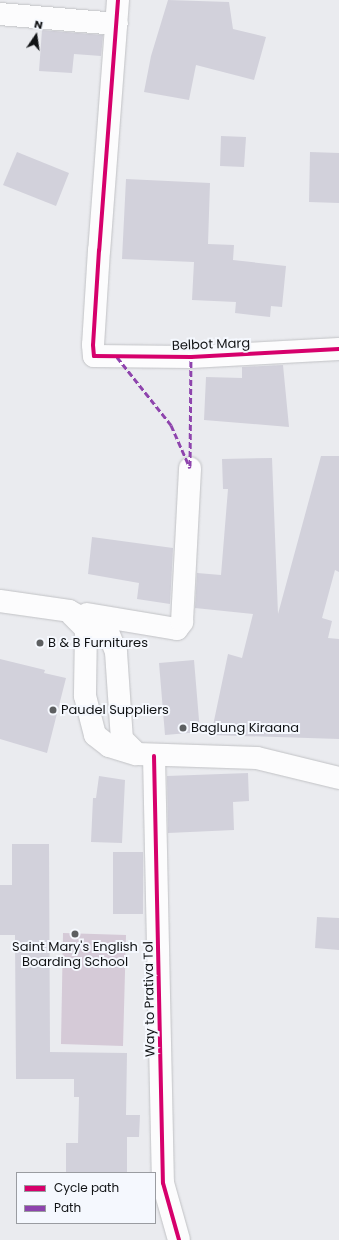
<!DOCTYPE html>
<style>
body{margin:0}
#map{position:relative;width:339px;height:1240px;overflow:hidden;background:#eaebef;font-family:Poppins,sans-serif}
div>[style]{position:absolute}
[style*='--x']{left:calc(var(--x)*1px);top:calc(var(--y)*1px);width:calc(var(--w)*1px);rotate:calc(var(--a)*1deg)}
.green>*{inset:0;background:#d5cad7}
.building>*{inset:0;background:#d2d1db}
.roads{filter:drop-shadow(0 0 1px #c1c2c5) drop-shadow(0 0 1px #c1c2c5)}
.minor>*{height:22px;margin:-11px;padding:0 11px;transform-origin:11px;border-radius:11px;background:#fcfcfd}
.quiet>*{height:3px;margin-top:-1.5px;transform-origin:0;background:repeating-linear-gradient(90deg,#8e44ad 0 6px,transparent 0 9px)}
.cycleway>*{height:4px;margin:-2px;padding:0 2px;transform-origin:2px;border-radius:2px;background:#d6006c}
.dots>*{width:11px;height:11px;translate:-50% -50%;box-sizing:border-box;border:2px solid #f5f8fe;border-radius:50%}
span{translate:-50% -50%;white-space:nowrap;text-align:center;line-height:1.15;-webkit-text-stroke:4px #f5f8fe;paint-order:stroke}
.street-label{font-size:13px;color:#111315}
.poi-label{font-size:13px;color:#111315}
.left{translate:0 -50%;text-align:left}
.legend{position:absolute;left:16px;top:1172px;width:140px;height:52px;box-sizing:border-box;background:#f5f8fe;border:1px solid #9a9ca1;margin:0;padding:5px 7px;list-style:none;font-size:12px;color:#111315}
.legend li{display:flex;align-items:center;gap:8px;height:20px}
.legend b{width:20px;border:1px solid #9a9ca1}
.north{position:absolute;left:16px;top:16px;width:40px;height:40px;-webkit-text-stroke:3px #f5f8fe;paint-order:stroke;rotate:13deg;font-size:11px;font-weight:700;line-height:16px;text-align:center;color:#111315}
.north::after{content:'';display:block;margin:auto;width:14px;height:18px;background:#111315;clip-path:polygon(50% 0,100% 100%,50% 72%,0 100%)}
</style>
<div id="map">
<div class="green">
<i style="clip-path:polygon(63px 933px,126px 935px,123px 1046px,61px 1044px)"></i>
</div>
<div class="building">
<i style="clip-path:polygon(168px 0,229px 2px,233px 29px,266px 37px,254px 80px,196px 65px,189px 100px,144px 92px,151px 56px)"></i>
<i style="clip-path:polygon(42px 30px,103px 35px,101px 56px,74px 54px,72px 73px,39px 71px)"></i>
<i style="clip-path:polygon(221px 136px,246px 137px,244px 167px,220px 166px)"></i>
<i style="clip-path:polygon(17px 152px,69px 173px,56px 206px,3px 185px)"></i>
<i style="clip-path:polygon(310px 152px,339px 153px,339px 203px,309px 202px)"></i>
<i style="clip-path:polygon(126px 179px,210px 183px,208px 244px,234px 245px,233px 260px,286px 266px,282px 307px,271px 306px,270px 317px,235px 313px,236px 302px,192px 300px,194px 262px,122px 259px)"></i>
<i style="clip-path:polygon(283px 365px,289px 427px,204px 420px,206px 377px,242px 378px,242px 367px)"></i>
<i style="clip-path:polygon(321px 456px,339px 456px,339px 572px,335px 570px,322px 618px,332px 621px,328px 638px,339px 639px,339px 739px,211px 735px,228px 654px,242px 658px,253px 614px,195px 608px,197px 573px,221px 575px,228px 489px,223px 489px,222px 459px,272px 458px,278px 614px)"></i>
<i style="clip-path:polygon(92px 537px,173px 548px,170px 604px,137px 599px,139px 583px,88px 574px)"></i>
<i style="clip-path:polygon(0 659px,45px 670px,44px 673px,66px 678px,47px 753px,0 739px)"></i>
<i style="clip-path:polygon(194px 660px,200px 732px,165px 735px,159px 663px)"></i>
<i style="clip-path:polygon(248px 773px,249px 801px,233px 802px,234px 830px,168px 833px,167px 776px)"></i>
<i style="clip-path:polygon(99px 776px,125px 780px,122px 843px,91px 842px,93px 798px,96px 798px)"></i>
<i style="clip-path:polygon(12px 844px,49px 844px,50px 1052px,127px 1053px,126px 1115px,140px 1115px,139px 1137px,127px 1137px,127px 1173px,66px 1173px,66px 1143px,78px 1143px,79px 1097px,74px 1097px,74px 1079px,16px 1079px,15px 935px,0 935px,0 885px,12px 885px)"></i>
<i style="clip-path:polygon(113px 852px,143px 852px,143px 914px,113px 914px)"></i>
<i style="clip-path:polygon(317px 917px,339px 918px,339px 950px,315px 948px)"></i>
</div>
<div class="roads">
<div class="minor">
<i style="--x:118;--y:0;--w:251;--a:94.3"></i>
<i style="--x:99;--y:250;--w:95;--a:93.6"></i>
<i style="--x:93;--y:345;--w:11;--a:85"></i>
<i style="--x:94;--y:356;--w:97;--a:0.6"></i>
<i style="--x:191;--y:357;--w:148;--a:-3.1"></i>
<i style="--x:0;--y:14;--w:117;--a:4.9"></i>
<i style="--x:0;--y:601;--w:70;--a:8.2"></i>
<i style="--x:69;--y:611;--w:44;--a:28.3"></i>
<i style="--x:108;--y:632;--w:22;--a:68"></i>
<i style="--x:116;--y:652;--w:87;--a:86.1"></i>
<i style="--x:122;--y:739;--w:21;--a:45"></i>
<i style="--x:137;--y:754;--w:120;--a:1.9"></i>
<i style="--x:257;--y:758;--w:84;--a:13.7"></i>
<i style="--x:87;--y:614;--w:91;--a:9.5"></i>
<i style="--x:177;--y:629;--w:9;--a:-54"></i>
<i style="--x:182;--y:622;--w:154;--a:-87"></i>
<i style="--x:72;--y:615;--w:20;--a:45"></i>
<i style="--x:86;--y:629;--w:67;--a:90.9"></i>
<i style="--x:85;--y:696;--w:40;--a:75.6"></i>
<i style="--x:95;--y:735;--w:18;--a:38"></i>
<i style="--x:109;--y:746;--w:28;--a:17"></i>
<i style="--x:154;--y:756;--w:427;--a:88.8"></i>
<i style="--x:163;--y:1183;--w:59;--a:74.3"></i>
</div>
</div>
<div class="quiet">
<i style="--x:117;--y:357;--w:87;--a:51.5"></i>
<i style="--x:171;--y:425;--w:47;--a:66.2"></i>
<i style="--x:190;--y:466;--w:109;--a:-89.5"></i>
</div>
<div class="cycleway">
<i style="--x:118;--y:0;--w:251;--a:94.3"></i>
<i style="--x:99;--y:250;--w:95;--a:93.6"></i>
<i style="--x:93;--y:345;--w:11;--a:85"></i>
<i style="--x:94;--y:356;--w:97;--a:0.6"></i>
<i style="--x:191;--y:357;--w:148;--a:-3.1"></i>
<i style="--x:154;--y:756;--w:427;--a:88.8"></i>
<i style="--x:163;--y:1183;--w:59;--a:74.3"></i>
</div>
<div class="dots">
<i style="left:40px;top:643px;background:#5d5f61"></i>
<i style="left:53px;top:710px;background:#5d5f61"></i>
<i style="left:183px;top:728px;background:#5d5f61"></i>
<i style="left:75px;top:934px;background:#5d5f61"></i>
</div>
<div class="street-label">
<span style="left:211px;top:345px;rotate:-2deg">Belbot Marg</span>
<span style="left:150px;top:999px;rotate:-91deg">Way to Prativa Tol</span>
</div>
<div class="poi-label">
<span class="left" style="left:48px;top:643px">B &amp; B Furnitures</span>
<span class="left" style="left:61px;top:710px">Paudel Suppliers</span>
<span class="left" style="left:191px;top:728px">Baglung Kiraana</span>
<span style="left:75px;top:955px">Saint Mary's English<br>Boarding School</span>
</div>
<ul class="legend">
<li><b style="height:5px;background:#d6006c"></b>Cycle path</li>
<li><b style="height:5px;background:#8e44ad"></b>Path</li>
</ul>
<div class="north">N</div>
</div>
